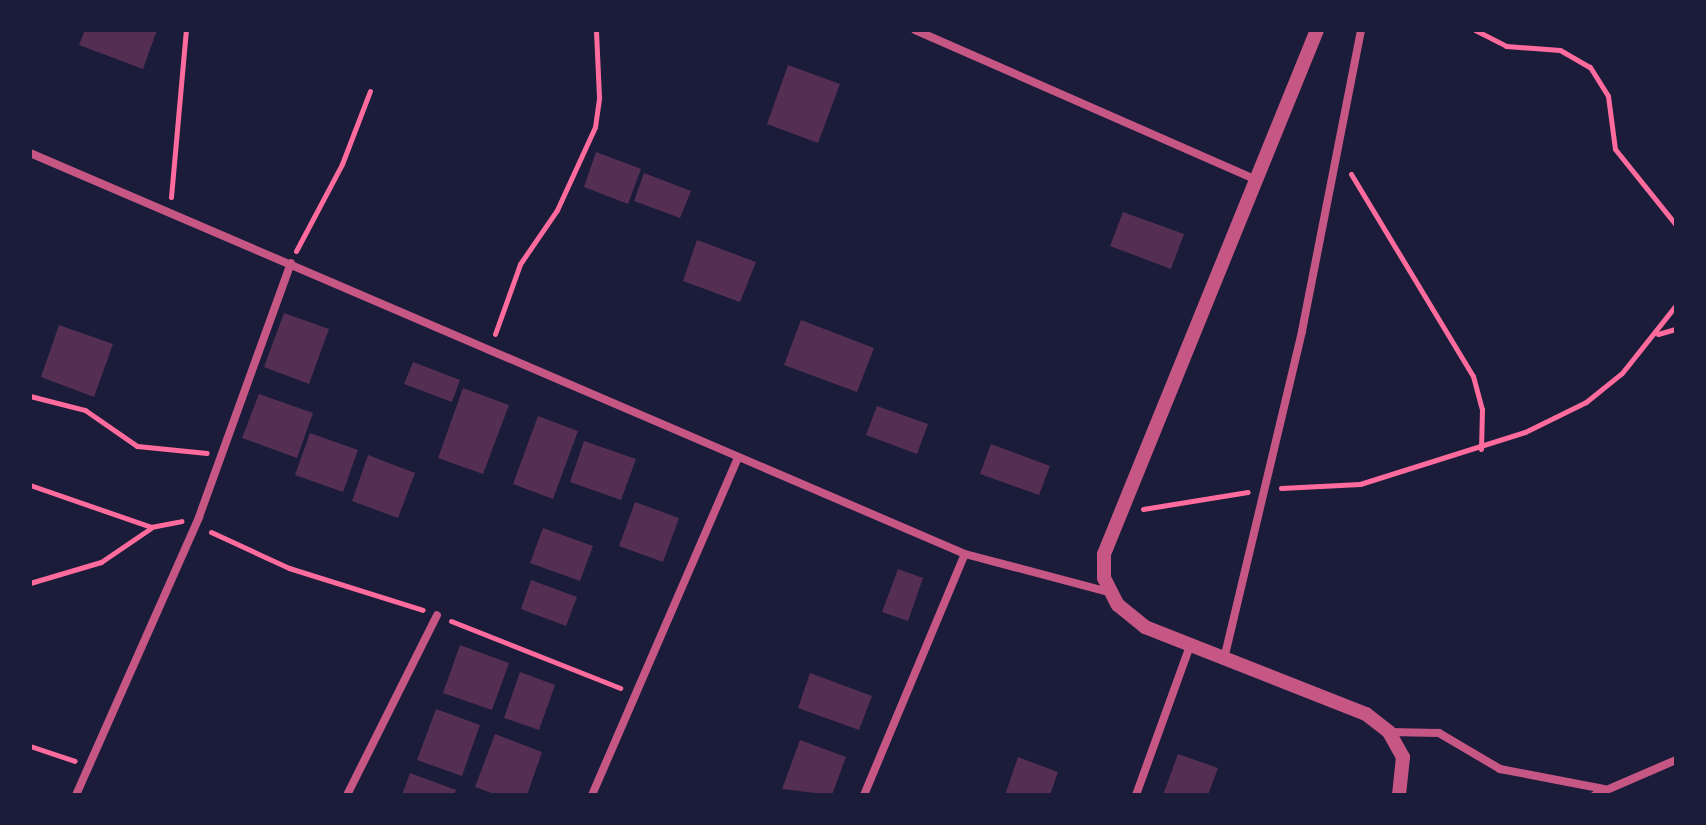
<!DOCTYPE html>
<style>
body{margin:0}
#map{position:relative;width:1706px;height:825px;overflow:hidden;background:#1b1b3a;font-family:"Work Sans",sans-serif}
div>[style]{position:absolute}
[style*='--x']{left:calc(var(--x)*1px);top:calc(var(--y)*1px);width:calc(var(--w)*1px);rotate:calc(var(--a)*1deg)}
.building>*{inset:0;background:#542f53}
.path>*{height:5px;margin:-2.5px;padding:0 2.5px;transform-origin:2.5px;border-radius:2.5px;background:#ff6b9d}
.minor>*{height:8px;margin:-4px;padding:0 4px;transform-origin:4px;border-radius:4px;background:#c65784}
.tertiary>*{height:14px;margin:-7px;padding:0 7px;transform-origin:7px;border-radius:7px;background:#c65784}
span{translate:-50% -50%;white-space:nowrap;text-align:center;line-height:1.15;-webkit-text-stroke:8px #1b1b3a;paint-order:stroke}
.frame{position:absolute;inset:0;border:32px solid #1b1b3a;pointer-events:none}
</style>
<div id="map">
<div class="building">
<i style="clip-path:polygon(85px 30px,157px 30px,143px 69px,79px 45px)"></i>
<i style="clip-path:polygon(788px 65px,840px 84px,818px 143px,767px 124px)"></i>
<i style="clip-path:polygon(596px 152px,641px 169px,628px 204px,584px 187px)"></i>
<i style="clip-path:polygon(644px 173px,691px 191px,680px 218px,634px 201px)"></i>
<i style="clip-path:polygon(1123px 212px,1184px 234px,1171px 269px,1110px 246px)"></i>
<i style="clip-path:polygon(697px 240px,756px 262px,740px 302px,683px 281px)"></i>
<i style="clip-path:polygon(284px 313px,329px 329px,309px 384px,264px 367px)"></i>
<i style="clip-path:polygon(801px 320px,874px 348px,857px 392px,784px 365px)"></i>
<i style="clip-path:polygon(59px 325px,113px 344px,94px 397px,41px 377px)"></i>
<i style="clip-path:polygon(413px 362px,460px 380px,452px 402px,404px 384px)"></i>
<i style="clip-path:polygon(463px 388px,509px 405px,483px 474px,438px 458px)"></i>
<i style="clip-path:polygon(259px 394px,313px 413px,297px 458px,242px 438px)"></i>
<i style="clip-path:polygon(877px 406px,928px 424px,917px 454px,866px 435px)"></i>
<i style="clip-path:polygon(538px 416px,578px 431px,553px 499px,513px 484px)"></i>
<i style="clip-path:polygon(310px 433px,358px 450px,343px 492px,295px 475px)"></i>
<i style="clip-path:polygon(584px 441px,636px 459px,621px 500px,570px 482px)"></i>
<i style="clip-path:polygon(991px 444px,1050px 466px,1039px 495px,980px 474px)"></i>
<i style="clip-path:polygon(368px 455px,415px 473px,398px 518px,352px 501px)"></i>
<i style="clip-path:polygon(635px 502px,679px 518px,663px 562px,619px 546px)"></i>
<i style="clip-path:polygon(543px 528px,593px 546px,580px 581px,530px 563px)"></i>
<i style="clip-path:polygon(898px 569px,923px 578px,908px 621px,882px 612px)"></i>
<i style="clip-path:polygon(531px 580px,577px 597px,566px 626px,521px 609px)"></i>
<i style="clip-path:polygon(460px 645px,509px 663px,492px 710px,443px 693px)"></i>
<i style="clip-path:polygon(520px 672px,555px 685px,539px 730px,504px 718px)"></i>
<i style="clip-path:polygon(810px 673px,872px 696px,859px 730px,798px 708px)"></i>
<i style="clip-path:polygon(436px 709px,480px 725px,462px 776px,417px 760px)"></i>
<i style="clip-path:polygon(495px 734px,542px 752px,527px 795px,497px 795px,475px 787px)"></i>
<i style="clip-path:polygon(800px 740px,846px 757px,832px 795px,782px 789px)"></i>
<i style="clip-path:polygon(1178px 754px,1218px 768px,1208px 795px,1163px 795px)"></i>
<i style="clip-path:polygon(1018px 757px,1058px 772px,1050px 795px,1005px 795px)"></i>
<i style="clip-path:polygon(410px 773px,456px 790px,454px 795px,402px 795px)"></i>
</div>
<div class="path">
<i style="--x:1475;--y:30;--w:35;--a:27"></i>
<i style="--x:1506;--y:46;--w:54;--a:4.2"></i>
<i style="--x:1560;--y:50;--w:34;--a:30"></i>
<i style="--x:1590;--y:67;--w:34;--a:58"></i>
<i style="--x:1608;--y:96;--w:53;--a:82.5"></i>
<i style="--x:1615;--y:149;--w:97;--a:51.2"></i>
<i style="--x:1351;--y:174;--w:236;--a:58.9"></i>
<i style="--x:1473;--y:376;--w:34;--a:75"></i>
<i style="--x:1482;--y:409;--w:40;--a:91.4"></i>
<i style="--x:171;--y:197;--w:168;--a:-84.9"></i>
<i style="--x:296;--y:251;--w:98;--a:-62.1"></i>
<i style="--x:342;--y:164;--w:78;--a:-69"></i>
<i style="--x:495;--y:334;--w:74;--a:-70.3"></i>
<i style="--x:520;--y:264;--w:65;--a:-55.6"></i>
<i style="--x:557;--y:210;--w:91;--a:-65.4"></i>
<i style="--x:595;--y:127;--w:30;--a:-82"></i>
<i style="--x:599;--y:97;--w:67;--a:-92.6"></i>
<i style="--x:1658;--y:334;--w:19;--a:-16"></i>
<i style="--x:30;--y:396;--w:57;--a:14.3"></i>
<i style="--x:85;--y:410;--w:63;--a:34.7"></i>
<i style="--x:137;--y:446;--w:70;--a:5.7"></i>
<i style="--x:30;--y:485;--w:128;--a:19.1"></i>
<i style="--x:151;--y:527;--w:31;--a:-11"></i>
<i style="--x:1281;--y:488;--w:79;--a:-2.9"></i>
<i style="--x:1360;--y:484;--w:173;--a:-17.5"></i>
<i style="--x:1525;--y:432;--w:68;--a:-26.2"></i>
<i style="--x:1586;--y:402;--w:46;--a:-38.9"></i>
<i style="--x:1622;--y:373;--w:87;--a:-51.5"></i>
<i style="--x:1143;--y:509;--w:106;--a:-9.2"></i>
<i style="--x:211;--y:532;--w:86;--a:24.8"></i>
<i style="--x:289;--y:568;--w:140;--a:17.4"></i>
<i style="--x:30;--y:583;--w:74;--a:-16.5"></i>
<i style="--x:101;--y:562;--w:60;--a:-34.2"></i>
<i style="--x:451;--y:621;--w:182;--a:21.6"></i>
<i style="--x:30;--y:746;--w:47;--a:18.4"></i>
</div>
<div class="minor">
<i style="--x:915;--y:30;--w:371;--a:23.7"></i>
<i style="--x:30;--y:153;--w:1017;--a:23.21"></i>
<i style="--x:965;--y:554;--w:149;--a:14.8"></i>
<i style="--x:1224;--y:659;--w:337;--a:-76.6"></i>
<i style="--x:1302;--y:331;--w:307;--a:-78.9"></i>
<i style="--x:1389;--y:732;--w:50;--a:1.1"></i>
<i style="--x:1439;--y:733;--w:71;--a:30.5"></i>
<i style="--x:1500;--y:769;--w:106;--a:10.9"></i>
<i style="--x:76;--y:795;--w:304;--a:-66.1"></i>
<i style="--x:199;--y:517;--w:270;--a:-70.1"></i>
<i style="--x:347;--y:795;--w:201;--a:-63.4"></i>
<i style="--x:592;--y:795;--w:367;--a:-66.6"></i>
<i style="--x:864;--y:795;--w:261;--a:-67.3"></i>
<i style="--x:1136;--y:795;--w:158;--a:-70.1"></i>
<i style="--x:1595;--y:795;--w:88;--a:-23.4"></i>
</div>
<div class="tertiary">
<i style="--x:1317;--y:30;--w:566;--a:112.12"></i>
<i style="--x:1104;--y:554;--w:24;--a:90"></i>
<i style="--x:1104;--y:578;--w:30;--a:63"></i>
<i style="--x:1118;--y:605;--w:35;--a:39"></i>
<i style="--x:1145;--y:627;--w:238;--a:21.5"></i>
<i style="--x:1366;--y:714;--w:29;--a:38"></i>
<i style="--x:1389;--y:732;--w:29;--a:61"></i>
<i style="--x:1403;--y:757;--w:38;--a:96"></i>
</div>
<div class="frame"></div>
</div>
